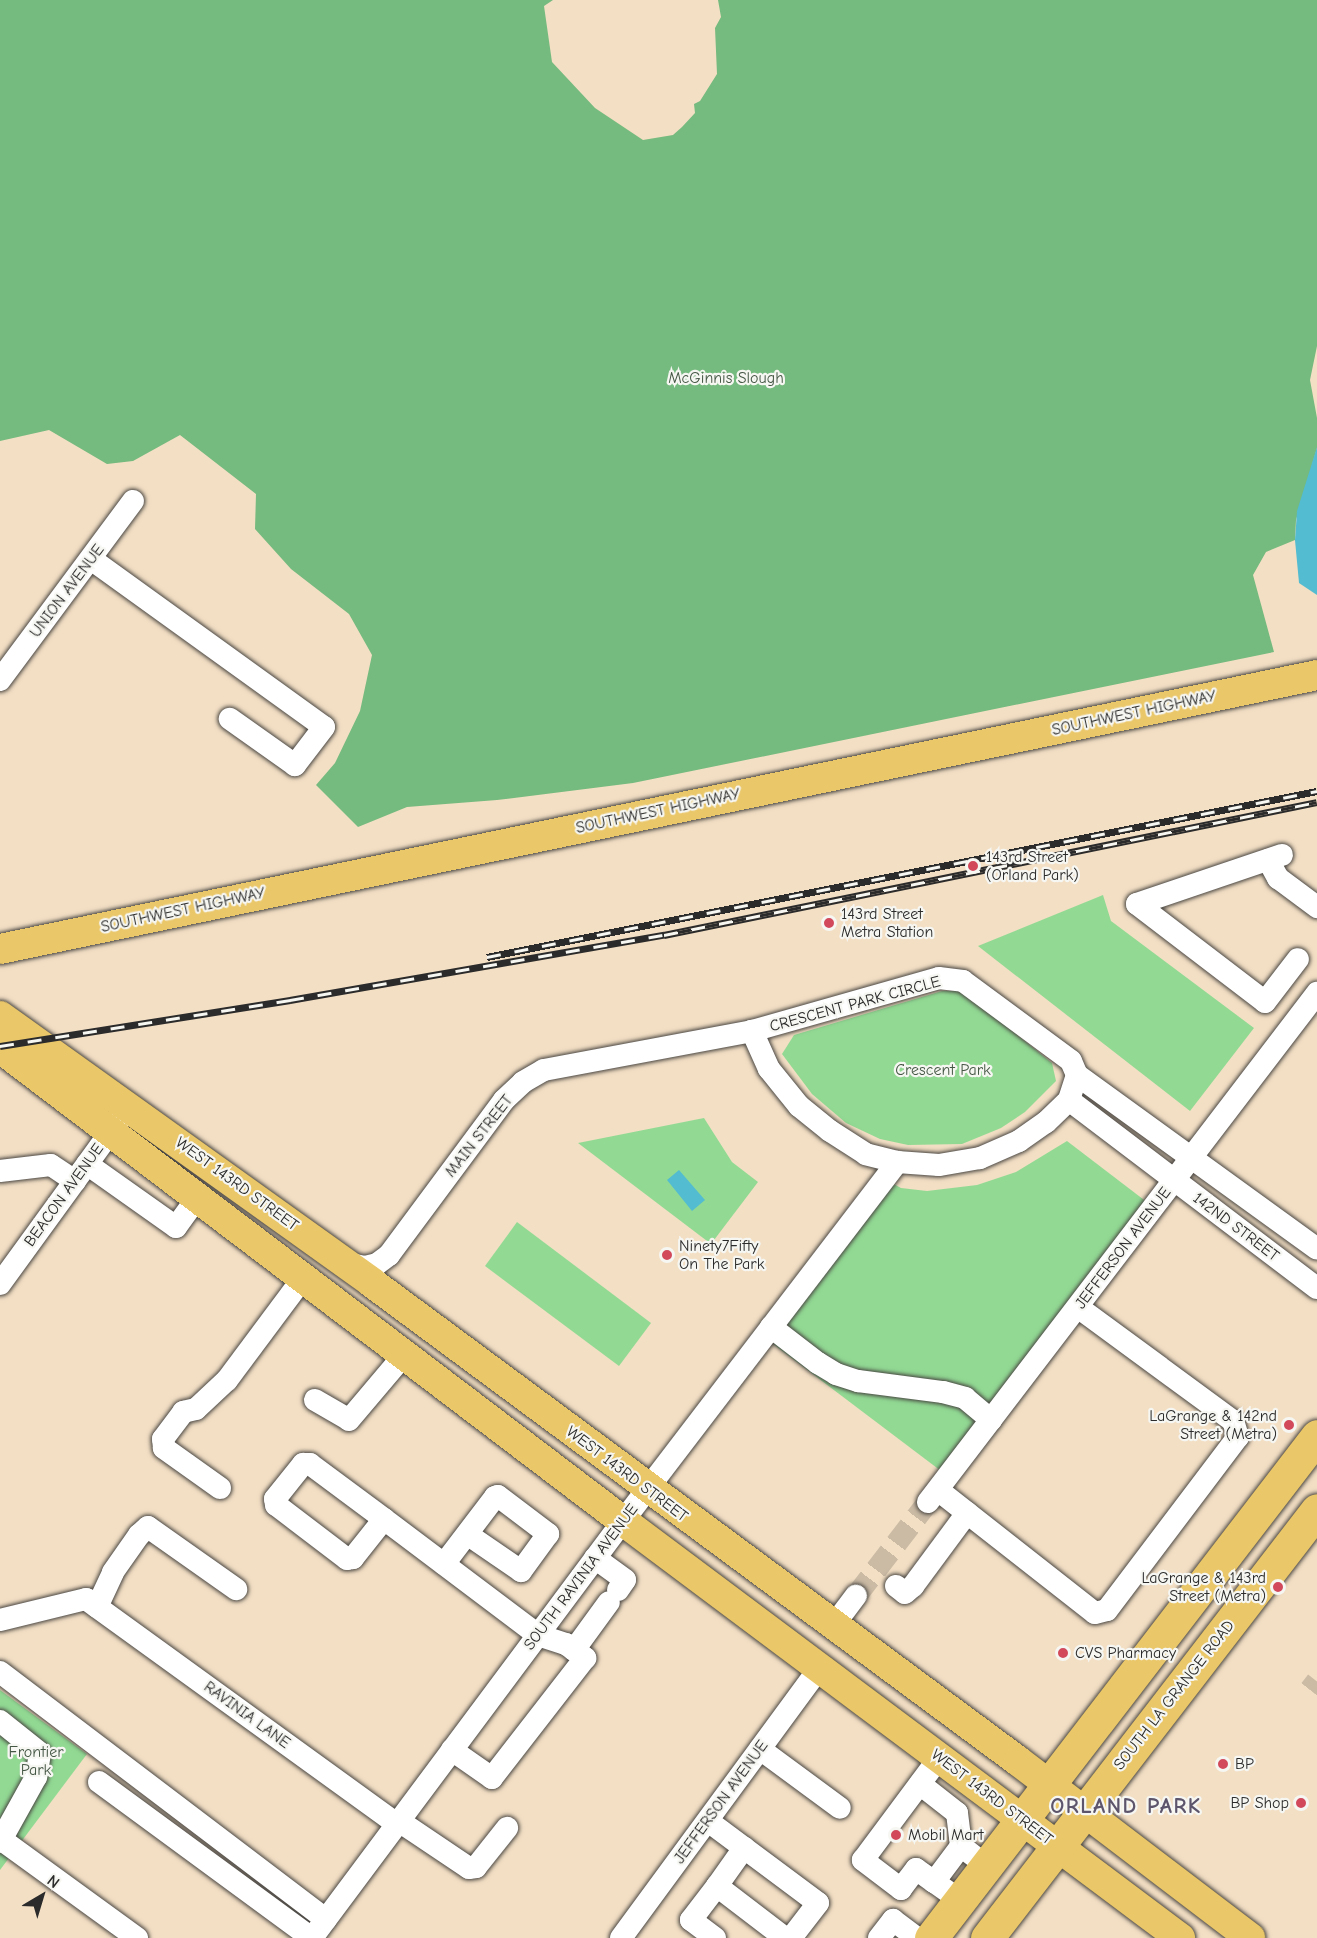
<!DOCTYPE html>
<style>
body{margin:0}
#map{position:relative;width:1317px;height:1938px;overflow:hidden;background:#f3dfc4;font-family:"Comic Neue",sans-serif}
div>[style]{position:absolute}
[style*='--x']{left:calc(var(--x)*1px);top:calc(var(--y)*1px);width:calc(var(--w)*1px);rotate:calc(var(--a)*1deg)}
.green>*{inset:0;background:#92da94}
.forest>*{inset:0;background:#75ba7e}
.water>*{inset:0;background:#53bcd0}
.minor-tunnel>*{height:22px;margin-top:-11px;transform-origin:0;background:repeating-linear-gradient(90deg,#cbbba5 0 22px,transparent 0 33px)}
.roads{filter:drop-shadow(0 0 2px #494642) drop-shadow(0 0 2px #494642)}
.minor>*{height:22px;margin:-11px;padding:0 11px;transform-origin:11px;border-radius:11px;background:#fff}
.major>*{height:30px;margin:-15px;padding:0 15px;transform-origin:15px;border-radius:15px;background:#eac769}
.highway>*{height:33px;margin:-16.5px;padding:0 16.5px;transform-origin:16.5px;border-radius:16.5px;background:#eac769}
.rail>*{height:7px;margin-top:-3.5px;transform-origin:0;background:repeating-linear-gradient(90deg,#f6f6f2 0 14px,#2b2b2b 0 28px);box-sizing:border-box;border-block:2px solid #2b2b2b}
.dots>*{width:16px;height:16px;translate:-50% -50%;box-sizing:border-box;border:3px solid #f6f6f2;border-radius:50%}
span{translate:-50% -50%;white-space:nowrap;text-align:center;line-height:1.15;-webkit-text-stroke:4.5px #f6f6f2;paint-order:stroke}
.park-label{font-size:16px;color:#455745}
.street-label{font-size:16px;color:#2b2b2b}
.poi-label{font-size:16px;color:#2b2b2b}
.left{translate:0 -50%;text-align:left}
.right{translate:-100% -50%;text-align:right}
.district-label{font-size:22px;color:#5d556b;font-weight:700;letter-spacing:1.5px}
.north{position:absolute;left:12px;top:1866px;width:60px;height:60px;-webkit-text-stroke:4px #f6f6f2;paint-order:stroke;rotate:38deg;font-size:16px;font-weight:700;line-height:24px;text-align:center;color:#2b2b2b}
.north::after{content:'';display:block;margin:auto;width:21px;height:27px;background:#2b2b2b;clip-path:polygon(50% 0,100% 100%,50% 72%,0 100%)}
</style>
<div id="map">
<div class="green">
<i style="clip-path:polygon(1103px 895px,1111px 921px,1254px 1028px,1190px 1111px,978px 946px)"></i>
<i style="clip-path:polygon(942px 991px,959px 991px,990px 1013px,1052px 1063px,1056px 1081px,1025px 1112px,1001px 1128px,962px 1144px,908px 1145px,880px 1139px,846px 1123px,812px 1094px,782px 1054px,794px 1035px)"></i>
<i style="clip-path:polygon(704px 1118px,732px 1162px,758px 1182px,711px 1244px,578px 1143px)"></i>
<i style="clip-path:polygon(1067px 1141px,1152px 1206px,945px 1474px,769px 1341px,890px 1182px,901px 1188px,927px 1191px,977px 1185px,1016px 1172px)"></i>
<i style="clip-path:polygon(517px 1222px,651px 1323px,619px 1366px,485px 1266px)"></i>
<i style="clip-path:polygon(0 1690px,87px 1754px,0 1870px)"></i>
</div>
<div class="forest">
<i style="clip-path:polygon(0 0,553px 0,544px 6px,552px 62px,595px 108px,643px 140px,673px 135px,682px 127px,695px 113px,694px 104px,700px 101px,717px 74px,715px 28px,721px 17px,718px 0,1317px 0,1317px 346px,1310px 380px,1317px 418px,1317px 448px,1296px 520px,1295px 540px,1266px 552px,1253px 575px,1274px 652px,633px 783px,497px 800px,407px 807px,358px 827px,316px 785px,335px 763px,360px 711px,372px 655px,349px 614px,291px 569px,255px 529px,256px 494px,180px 435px,133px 461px,107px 464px,49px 430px,0 441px)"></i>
</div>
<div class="water">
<i style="clip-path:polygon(1317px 447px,1317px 595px,1299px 583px,1295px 540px,1297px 511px)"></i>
<i style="clip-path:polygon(679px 1170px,705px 1200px,692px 1211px,667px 1180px)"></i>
</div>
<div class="minor-tunnel">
<i style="--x:856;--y:1596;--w:118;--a:-52.5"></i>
<i style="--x:1310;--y:1690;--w:11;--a:-52"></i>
</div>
<div class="roads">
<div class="minor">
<i style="--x:91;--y:559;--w:287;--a:35.8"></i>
<i style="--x:324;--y:727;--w:48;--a:127.3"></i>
<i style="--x:295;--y:765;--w:80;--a:-144.7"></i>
<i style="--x:0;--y:680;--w:223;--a:-53.4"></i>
<i style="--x:1268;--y:860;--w:21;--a:61"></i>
<i style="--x:1278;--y:878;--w:49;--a:36.6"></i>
<i style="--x:1137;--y:904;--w:161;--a:37.4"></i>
<i style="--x:1265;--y:1002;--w:54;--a:-52.5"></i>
<i style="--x:1137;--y:904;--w:153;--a:-18.7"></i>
<i style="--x:1077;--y:1075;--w:296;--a:35.9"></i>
<i style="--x:1069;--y:1100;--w:311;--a:37.2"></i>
<i style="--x:87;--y:1164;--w:109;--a:35.3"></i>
<i style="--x:176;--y:1227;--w:36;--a:-54"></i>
<i style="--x:0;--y:1171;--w:51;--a:-6.7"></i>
<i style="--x:51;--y:1165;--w:29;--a:34"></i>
<i style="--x:346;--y:1263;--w:19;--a:12"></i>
<i style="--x:365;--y:1267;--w:12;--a:-14"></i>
<i style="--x:377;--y:1264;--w:15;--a:-37"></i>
<i style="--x:389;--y:1255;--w:193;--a:-53.4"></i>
<i style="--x:504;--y:1100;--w:26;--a:-43"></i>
<i style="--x:523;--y:1082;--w:24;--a:-30"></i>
<i style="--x:544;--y:1070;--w:212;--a:-10.6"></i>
<i style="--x:752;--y:1031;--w:194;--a:-15.8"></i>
<i style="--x:939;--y:978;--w:24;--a:7"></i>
<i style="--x:963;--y:981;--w:134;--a:36.5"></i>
<i style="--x:1071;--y:1061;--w:15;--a:67"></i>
<i style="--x:1077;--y:1075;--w:26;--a:108"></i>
<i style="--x:1069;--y:1100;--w:32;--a:136"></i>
<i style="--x:1046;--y:1122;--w:33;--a:145"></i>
<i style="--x:1019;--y:1141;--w:43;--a:156.4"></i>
<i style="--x:980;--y:1158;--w:42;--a:170.3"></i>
<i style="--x:939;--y:1165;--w:42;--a:-175.9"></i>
<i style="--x:897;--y:1162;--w:32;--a:-166"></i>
<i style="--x:866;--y:1154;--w:43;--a:-147.4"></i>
<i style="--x:830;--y:1131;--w:40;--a:-141"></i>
<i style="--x:799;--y:1106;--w:48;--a:-129"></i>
<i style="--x:769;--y:1069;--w:42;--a:-114.1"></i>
<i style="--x:0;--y:1284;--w:203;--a:-54"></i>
<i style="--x:771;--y:1327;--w:59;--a:37.5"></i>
<i style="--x:818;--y:1363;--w:21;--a:31"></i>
<i style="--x:836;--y:1374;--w:23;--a:18"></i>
<i style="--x:858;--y:1381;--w:86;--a:7.4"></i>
<i style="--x:943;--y:1392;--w:23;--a:15"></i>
<i style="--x:965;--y:1398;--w:34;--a:40"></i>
<i style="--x:315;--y:1400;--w:39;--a:30"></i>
<i style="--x:349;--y:1420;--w:85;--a:-49.8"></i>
<i style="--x:220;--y:1488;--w:69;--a:-144.5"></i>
<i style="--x:164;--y:1448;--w:9;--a:-96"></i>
<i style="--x:163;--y:1439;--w:34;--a:-53"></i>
<i style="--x:183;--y:1412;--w:13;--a:-13"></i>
<i style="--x:196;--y:1409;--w:42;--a:-43.1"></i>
<i style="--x:227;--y:1380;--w:127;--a:-53.3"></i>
<i style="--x:938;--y:1490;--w:199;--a:38.1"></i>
<i style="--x:1095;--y:1613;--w:12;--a:-14"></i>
<i style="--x:1107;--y:1610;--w:217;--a:-52.9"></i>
<i style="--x:1238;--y:1437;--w:17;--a:-107"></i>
<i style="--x:1233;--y:1421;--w:192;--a:-143.7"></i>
<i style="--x:928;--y:1502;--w:641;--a:-52.61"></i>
<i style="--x:384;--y:1519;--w:50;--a:128.5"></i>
<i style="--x:353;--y:1558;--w:6;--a:171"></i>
<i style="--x:347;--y:1559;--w:89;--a:-142.7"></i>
<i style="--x:276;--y:1505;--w:6;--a:-99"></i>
<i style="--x:275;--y:1499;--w:45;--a:-51.3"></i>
<i style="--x:303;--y:1464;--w:7;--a:0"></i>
<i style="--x:310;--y:1464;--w:92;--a:36.6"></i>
<i style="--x:384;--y:1519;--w:193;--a:37"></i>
<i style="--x:538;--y:1635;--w:29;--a:18"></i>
<i style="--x:566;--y:1644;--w:24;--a:36"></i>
<i style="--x:585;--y:1658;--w:152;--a:127.8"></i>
<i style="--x:492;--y:1778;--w:49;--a:-145"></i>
<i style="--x:595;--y:1558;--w:37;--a:36"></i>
<i style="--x:625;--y:1580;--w:12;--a:125"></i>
<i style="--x:444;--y:1564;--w:84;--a:-52.7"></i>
<i style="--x:495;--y:1497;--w:3;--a:-18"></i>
<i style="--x:498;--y:1496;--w:63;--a:37.2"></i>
<i style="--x:548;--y:1534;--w:46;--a:126.1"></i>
<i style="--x:521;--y:1571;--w:65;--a:-145.6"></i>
<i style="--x:896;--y:1586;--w:11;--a:38"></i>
<i style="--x:905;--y:1593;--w:11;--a:-41"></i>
<i style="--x:913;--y:1586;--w:91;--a:-53.5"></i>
<i style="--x:97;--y:1607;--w:38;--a:-65"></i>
<i style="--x:113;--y:1572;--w:45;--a:-54.9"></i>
<i style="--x:139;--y:1535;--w:12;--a:-42"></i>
<i style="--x:148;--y:1527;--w:108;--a:35.2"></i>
<i style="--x:0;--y:1620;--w:89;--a:-13.7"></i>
<i style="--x:86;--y:1599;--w:384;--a:35.9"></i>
<i style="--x:833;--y:1626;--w:38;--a:-53"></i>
<i style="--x:574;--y:1650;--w:59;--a:-53.9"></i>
<i style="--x:0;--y:1672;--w:409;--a:37.2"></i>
<i style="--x:0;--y:1721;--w:51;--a:38.7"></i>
<i style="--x:40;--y:1753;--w:24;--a:99"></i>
<i style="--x:36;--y:1777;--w:74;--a:119"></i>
<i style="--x:760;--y:1749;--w:99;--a:36.4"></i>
<i style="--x:99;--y:1782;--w:263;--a:36.3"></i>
<i style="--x:920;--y:1784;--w:47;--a:38.1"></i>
<i style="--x:957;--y:1813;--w:33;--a:83"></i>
<i style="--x:961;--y:1846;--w:33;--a:38"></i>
<i style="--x:399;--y:1821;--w:84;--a:33.9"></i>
<i style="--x:469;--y:1868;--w:7;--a:-8"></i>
<i style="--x:476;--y:1867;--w:50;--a:-51.5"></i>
<i style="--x:708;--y:1821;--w:137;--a:36.7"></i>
<i style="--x:818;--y:1903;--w:44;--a:127.6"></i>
<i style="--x:2;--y:1840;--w:167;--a:36"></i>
<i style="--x:934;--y:1882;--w:22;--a:-144"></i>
<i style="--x:916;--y:1869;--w:25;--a:127"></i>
<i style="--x:901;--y:1889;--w:48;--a:-142.7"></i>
<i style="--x:863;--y:1860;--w:127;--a:-53.3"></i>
<i style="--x:717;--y:1886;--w:47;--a:-54.6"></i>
<i style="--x:947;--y:1891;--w:16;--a:-145"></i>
<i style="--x:934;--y:1882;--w:45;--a:-53.1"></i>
<i style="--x:312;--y:1938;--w:520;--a:-53.28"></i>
<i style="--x:623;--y:1521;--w:452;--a:-52.6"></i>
<i style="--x:621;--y:1938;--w:336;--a:-53.7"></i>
<i style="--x:715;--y:1938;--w:30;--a:-143"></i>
<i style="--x:691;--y:1920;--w:43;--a:-52.6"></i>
<i style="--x:717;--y:1886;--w:86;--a:37.4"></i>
<i style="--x:879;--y:1938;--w:23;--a:-52"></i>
<i style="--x:893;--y:1920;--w:30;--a:37"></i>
</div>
<div class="major">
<i style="--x:0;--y:949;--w:1345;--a:-11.75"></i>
<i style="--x:0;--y:1016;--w:457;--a:35.6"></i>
<i style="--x:371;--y:1282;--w:805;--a:36.51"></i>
<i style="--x:1018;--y:1761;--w:292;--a:37.3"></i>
<i style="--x:0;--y:1048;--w:782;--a:37.21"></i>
<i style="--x:623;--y:1521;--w:696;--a:36.82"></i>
</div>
<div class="highway">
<i style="--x:931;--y:1938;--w:633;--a:-52.44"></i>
<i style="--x:987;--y:1938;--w:540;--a:-52.37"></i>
</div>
</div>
<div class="rail">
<i style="--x:487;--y:957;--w:846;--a:-11.31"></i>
<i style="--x:0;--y:1046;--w:294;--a:-9"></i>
<i style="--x:290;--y:1000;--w:380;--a:-9.9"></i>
<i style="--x:664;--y:935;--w:666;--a:-11.51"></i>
</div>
<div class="dots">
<i style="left:973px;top:866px;background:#d1495b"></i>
<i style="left:829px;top:923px;background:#d1495b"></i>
<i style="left:667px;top:1255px;background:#d1495b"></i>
<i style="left:1289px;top:1425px;background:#d1495b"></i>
<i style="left:1278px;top:1587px;background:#d1495b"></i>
<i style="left:1063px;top:1653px;background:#d1495b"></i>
<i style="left:1223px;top:1764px;background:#d1495b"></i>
<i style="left:1301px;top:1803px;background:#d1495b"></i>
<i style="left:896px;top:1835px;background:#d1495b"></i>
</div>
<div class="park-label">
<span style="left:726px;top:378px">McGinnis Slough</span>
<span style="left:943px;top:1070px">Crescent Park</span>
<span style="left:36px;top:1761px">Frontier<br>Park</span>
</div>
<div class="street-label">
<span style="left:67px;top:591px;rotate:-53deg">UNION AVENUE</span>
<span style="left:1134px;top:713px;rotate:-12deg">SOUTHWEST HIGHWAY</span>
<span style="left:658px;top:811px;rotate:-12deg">SOUTHWEST HIGHWAY</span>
<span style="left:183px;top:910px;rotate:-12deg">SOUTHWEST HIGHWAY</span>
<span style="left:855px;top:1004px;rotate:-15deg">CRESCENT PARK CIRCLE</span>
<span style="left:479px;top:1136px;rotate:-52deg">MAIN STREET</span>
<span style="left:237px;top:1184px;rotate:36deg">WEST 143RD STREET</span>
<span style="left:64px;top:1195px;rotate:-54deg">BEACON AVENUE</span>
<span style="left:1236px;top:1227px;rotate:37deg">142ND STREET</span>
<span style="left:1123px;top:1248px;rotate:-53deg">JEFFERSON AVENUE</span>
<span style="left:627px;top:1474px;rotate:37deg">WEST 143RD STREET</span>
<span style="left:581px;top:1577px;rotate:-53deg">SOUTH RAVINIA AVENUE</span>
<span style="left:1174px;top:1695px;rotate:-52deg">SOUTH LA GRANGE ROAD</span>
<span style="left:247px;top:1715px;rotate:36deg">RAVINIA LANE</span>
<span style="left:992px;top:1797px;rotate:37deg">WEST 143RD STREET</span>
<span style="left:721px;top:1802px;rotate:-54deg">JEFFERSON AVENUE</span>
</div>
<div class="poi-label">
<span class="left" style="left:986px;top:866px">143rd Street<br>(Orland Park)</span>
<span class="left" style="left:841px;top:923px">143rd Street<br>Metra Station</span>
<span class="left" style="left:679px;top:1255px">Ninety7Fifty<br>On The Park</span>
<span class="right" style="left:1277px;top:1425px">LaGrange &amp; 142nd<br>Street (Metra)</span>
<span class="right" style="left:1266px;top:1587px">LaGrange &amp; 143rd<br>Street (Metra)</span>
<span class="left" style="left:1075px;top:1653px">CVS Pharmacy</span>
<span class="left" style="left:1235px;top:1764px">BP</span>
<span class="right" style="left:1289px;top:1803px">BP Shop</span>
<span class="left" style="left:908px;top:1835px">Mobil Mart</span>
</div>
<div class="district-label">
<span style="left:1126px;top:1807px">ORLAND PARK</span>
</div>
<div class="north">N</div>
</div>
